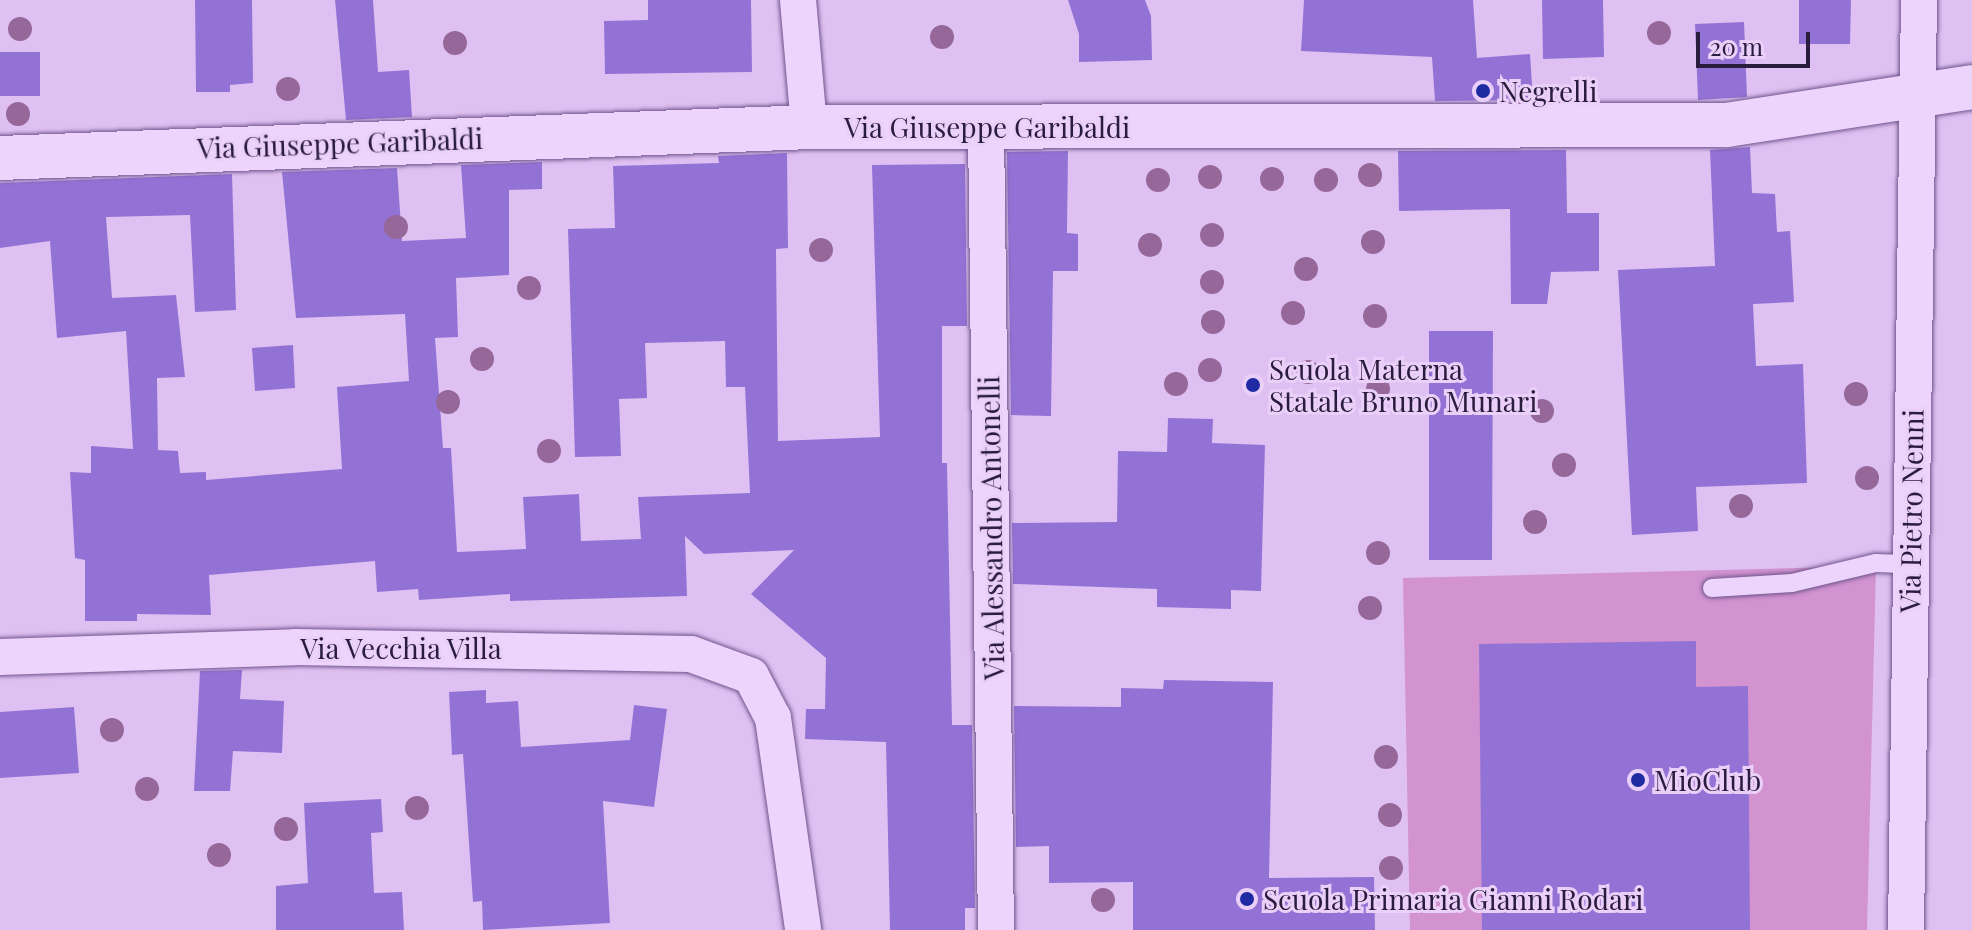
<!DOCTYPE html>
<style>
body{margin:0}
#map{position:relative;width:1972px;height:930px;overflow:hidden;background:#dfc0f2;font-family:"Playfair Display",serif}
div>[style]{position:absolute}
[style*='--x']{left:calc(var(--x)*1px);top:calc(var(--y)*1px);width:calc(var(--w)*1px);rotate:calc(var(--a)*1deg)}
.green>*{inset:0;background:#d293d0}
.building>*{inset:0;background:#9372d5}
.roads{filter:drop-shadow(0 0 2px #6f568e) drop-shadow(0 0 2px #6f568e)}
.lane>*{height:18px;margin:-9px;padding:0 9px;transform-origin:9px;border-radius:9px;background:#edd4fc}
.street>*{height:36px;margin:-18px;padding:0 18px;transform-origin:18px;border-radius:18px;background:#edd4fc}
.secondary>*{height:44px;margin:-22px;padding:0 22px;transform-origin:22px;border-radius:22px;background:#edd4fc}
.trees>*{width:24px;height:24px;margin:-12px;border-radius:50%;background:#966899}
.dots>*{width:22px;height:22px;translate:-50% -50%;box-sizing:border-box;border:4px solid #ead0f9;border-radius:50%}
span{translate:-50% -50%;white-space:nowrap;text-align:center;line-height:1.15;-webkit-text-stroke:6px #ead0f9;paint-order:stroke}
.poi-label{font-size:28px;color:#291c3c}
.left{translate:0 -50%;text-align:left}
.street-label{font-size:28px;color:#291c3c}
.scale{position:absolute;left:1696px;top:32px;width:114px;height:36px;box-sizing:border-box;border:4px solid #291c3c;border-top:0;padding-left:10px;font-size:24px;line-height:28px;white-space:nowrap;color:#291c3c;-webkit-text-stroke:6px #ead0f9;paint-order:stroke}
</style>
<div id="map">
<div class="green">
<i style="clip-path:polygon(1876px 566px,1867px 930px,1410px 930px,1403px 578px)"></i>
</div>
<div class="building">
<i style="clip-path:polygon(195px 0,252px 0,253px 83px,230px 85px,230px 92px,196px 92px)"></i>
<i style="clip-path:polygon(335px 0,373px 0,378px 72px,409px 70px,412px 117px,346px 120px)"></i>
<i style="clip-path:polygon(648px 0,751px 0,752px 72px,605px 74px,604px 21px,648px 20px)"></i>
<i style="clip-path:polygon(1068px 0,1145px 0,1151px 16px,1152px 60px,1079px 62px,1079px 34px)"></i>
<i style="clip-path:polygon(1304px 0,1473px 0,1477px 58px,1530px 54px,1533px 100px,1435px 101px,1432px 57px,1301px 51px)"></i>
<i style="clip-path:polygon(1542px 0,1603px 0,1604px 57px,1543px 59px)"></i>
<i style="clip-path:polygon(1799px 0,1851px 0,1850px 44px,1799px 44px)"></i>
<i style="clip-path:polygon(1744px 22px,1747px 97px,1698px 100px,1695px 24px)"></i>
<i style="clip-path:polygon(0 52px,40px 52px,40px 96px,0 96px)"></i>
<i style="clip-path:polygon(1750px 147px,1752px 193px,1775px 194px,1777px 232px,1790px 231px,1794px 302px,1753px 304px,1756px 366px,1803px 364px,1807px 483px,1696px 487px,1698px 531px,1632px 535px,1618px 270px,1715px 266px,1710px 150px)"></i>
<i style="clip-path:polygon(1566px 150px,1567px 213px,1599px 213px,1599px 271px,1551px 272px,1547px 304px,1511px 304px,1510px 209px,1399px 211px,1398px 151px)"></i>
<i style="clip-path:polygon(1068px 151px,1067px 233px,1078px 234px,1078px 271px,1053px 271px,1051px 416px,1011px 415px,1007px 152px)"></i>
<i style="clip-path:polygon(787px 153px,788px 248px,776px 249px,778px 441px,880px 437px,872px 165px,965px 164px,967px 326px,942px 326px,942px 463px,947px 463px,952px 725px,972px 725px,975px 908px,965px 908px,965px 930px,890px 930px,886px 742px,805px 739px,806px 709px,825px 709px,826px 658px,751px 594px,794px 550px,704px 554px,685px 536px,687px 596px,510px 601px,510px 594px,419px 600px,418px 589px,377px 592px,375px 561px,209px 575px,211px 615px,137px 614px,137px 621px,85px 621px,85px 560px,75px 558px,70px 472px,91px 473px,91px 446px,133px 449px,126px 331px,57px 338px,50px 241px,0 248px,0 183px,232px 174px,236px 310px,195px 312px,190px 215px,106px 217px,112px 298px,176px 295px,185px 377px,157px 378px,158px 450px,178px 451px,180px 473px,206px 472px,206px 480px,342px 469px,337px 387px,409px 381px,405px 314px,296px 318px,282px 172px,397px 168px,402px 241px,466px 238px,461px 165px,542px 162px,542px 189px,509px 190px,509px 275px,456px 278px,458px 337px,435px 338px,443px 448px,451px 448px,457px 552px,526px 549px,523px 497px,579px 494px,581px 541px,641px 539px,638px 497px,750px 493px,745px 387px,726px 387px,725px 341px,645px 343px,647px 398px,619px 399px,621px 456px,575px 457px,568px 229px,615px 228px,613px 166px,719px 163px,718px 156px)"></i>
<i style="clip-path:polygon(1429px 331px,1493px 331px,1492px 560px,1429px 560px)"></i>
<i style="clip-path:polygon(293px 345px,295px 388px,255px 391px,252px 348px)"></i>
<i style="clip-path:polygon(1168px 418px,1213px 419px,1212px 443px,1265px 445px,1261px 591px,1231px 590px,1231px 609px,1157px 607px,1157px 589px,1013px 584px,1012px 523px,1117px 522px,1118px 451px,1167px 452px)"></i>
<i style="clip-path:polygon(1696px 641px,1696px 687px,1748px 686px,1750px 930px,1482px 930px,1479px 644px)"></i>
<i style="clip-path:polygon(242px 670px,240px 699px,284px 701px,282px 753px,233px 751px,230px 791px,194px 791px,200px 671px)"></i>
<i style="clip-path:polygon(1164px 680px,1273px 682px,1269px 878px,1374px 877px,1375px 930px,1133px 930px,1133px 882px,1049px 883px,1049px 846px,1016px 847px,1014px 706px,1121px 707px,1121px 688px,1163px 689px)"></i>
<i style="clip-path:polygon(486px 690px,486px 703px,518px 701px,521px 747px,630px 740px,634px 705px,667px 709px,654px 807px,603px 801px,610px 923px,483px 930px,482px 901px,473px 902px,463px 754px,452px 755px,449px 692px)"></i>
<i style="clip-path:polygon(74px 707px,79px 773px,0 778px,0 712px)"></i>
<i style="clip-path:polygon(381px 799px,383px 832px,371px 833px,374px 893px,402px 892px,404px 930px,276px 930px,276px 886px,308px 883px,304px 803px)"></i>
</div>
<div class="roads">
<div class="lane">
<i style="--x:1712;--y:588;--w:80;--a:-3.6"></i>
<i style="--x:1792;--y:583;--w:86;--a:-13.4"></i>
<i style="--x:1876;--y:563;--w:33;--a:2"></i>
</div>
<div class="street">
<i style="--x:798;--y:0;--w:127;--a:85"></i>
<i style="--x:986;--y:126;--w:804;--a:89.29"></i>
<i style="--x:0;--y:657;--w:295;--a:-1.9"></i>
<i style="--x:295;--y:647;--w:396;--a:1"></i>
<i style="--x:691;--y:654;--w:64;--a:20.1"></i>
<i style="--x:751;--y:676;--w:47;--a:62.4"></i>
<i style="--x:773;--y:718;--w:214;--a:81.9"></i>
<i style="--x:1906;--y:930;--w:930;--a:-89.2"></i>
</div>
<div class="secondary">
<i style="--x:0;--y:158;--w:810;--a:-2.19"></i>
<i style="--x:809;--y:127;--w:918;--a:-0.12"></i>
<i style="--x:1727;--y:125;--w:248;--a:-8.8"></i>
</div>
</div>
<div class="trees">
<i style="left:20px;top:29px"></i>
<i style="left:1659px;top:33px"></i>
<i style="left:942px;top:37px"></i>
<i style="left:455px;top:43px"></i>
<i style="left:288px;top:89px"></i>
<i style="left:18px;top:114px"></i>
<i style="left:1370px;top:175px"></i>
<i style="left:1210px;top:177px"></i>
<i style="left:1272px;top:179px"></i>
<i style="left:1158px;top:180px"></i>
<i style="left:1326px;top:180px"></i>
<i style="left:396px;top:227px"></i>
<i style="left:1212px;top:235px"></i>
<i style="left:1373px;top:242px"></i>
<i style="left:1150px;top:245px"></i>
<i style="left:821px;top:250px"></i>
<i style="left:1306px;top:269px"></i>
<i style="left:1212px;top:282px"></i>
<i style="left:529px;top:288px"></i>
<i style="left:1293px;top:313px"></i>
<i style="left:1375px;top:316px"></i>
<i style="left:1213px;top:322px"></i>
<i style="left:482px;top:359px"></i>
<i style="left:1210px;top:370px"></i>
<i style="left:1308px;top:372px"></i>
<i style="left:1176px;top:384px"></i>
<i style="left:1378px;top:389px"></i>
<i style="left:1856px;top:394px"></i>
<i style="left:448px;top:402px"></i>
<i style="left:1542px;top:411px"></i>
<i style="left:549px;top:451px"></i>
<i style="left:1564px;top:465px"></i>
<i style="left:1867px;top:478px"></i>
<i style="left:1741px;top:506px"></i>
<i style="left:1535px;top:522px"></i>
<i style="left:1378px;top:553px"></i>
<i style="left:1370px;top:608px"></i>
<i style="left:112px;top:730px"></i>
<i style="left:1386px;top:757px"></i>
<i style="left:147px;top:789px"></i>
<i style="left:417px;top:808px"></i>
<i style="left:1390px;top:815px"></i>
<i style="left:286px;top:829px"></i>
<i style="left:219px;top:855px"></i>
<i style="left:1391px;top:868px"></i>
<i style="left:1103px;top:900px"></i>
</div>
<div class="dots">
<i style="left:1483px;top:91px;background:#1f2ba3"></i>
<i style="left:1253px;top:385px;background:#1f2ba3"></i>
<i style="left:1638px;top:780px;background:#1f2ba3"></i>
<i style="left:1247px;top:899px;background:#1f2ba3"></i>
</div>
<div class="poi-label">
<span class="left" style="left:1499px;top:91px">Negrelli</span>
<span class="left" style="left:1269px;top:385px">Scuola Materna<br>Statale Bruno Munari</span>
<span class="left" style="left:1654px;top:780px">MioClub</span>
<span class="left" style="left:1263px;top:899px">Scuola Primaria Gianni Rodari</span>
</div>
<div class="street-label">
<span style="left:987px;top:127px">Via Giuseppe Garibaldi</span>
<span style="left:340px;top:143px;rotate:-2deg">Via Giuseppe Garibaldi</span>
<span style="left:1911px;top:511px;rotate:-89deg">Via Pietro Nenni</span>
<span style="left:991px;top:528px;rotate:-91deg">Via Alessandro Antonelli</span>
<span style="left:401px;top:648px">Via Vecchia Villa</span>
</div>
<div class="scale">20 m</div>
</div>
